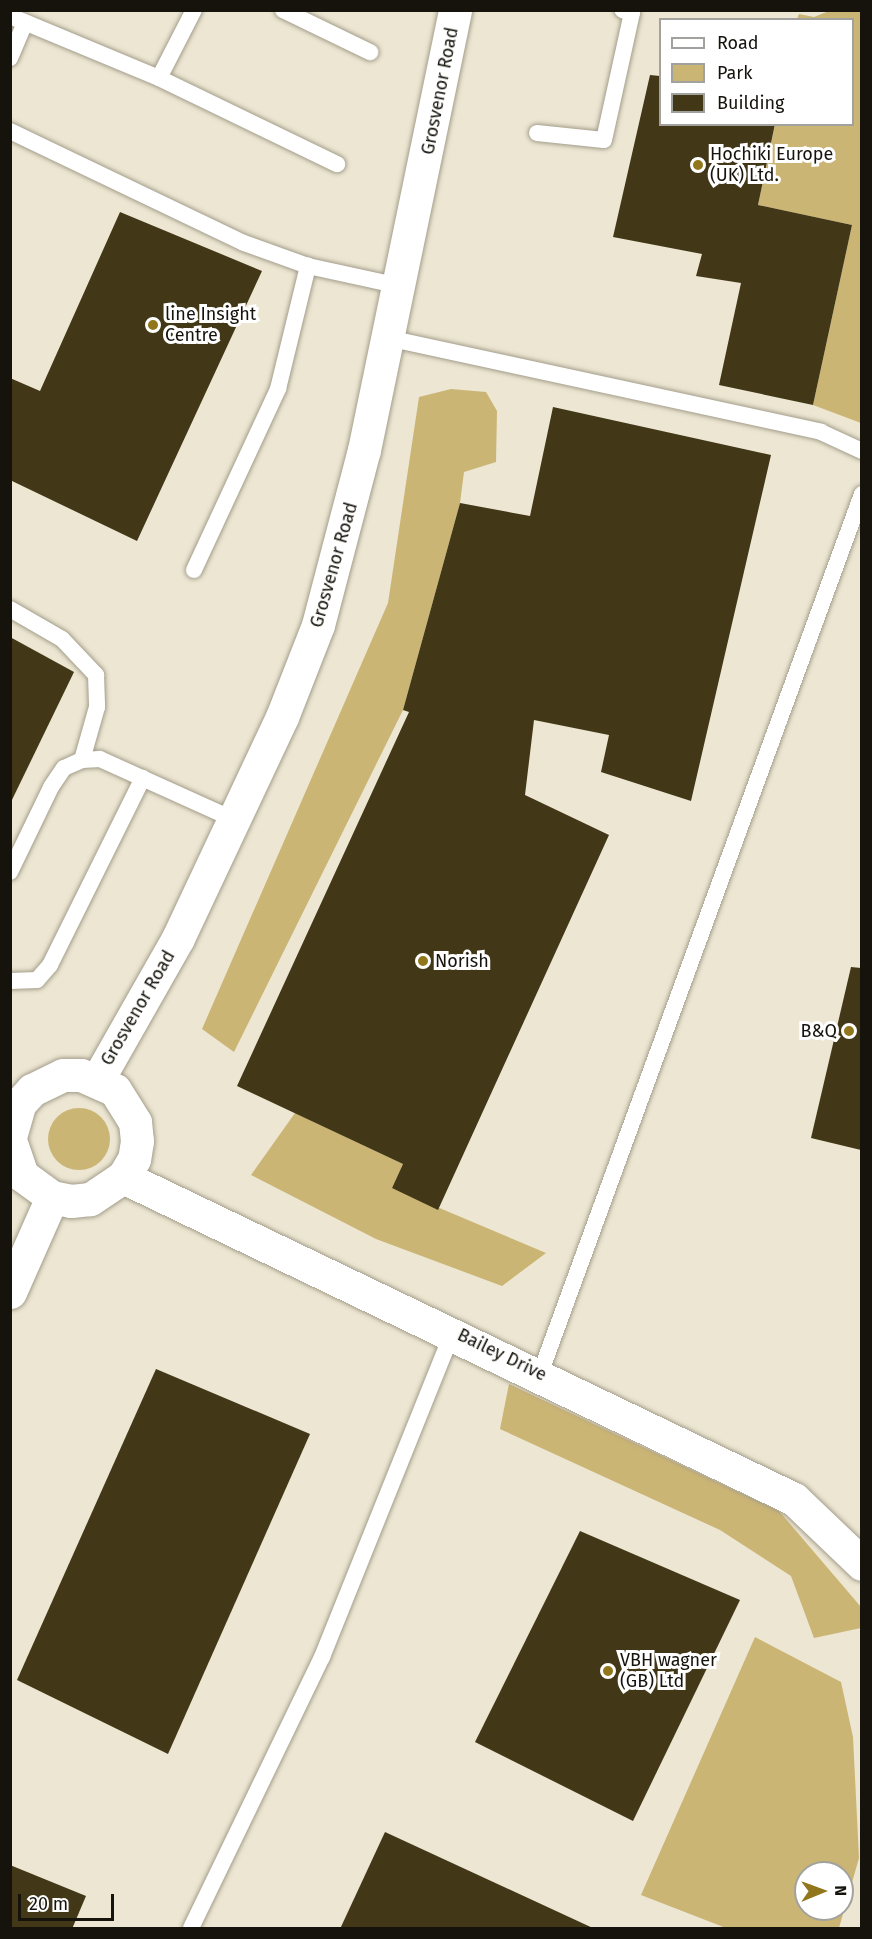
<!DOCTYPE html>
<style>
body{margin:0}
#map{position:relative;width:872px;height:1939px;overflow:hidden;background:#ece6d2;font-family:"Fira Sans",sans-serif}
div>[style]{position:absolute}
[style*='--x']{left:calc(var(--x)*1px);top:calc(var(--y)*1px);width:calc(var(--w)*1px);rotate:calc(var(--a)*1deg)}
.green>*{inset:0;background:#cbb575}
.round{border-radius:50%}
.building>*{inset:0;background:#423717}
.roads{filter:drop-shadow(0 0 2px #a39d8b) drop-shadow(0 0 2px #a39d8b)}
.service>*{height:16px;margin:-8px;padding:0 8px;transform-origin:8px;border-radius:8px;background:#fff}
.minor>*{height:33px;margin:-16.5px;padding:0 16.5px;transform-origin:16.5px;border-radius:16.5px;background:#fff}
.dots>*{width:16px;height:16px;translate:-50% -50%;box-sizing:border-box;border:3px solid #fff;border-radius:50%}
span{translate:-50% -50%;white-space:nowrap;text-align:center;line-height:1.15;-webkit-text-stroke:6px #fff;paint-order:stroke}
.street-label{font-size:18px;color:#15130c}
.poi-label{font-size:18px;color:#15130c}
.left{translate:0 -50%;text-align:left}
.right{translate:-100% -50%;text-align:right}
.frame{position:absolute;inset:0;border:12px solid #15130c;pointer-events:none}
.legend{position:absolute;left:659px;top:18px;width:195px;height:108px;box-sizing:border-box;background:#fff;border:2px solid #a1a19e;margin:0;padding:8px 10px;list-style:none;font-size:18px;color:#15130c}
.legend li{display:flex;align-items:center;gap:12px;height:30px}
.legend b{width:30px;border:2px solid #a1a19e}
.north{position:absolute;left:794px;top:1861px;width:60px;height:60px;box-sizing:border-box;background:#fff;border:2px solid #a1a19e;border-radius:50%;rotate:89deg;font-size:16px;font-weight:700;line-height:24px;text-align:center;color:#15130c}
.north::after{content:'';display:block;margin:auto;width:21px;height:27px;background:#91761c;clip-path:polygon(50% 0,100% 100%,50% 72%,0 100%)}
.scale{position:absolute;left:18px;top:1894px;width:96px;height:27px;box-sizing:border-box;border:3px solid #15130c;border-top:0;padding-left:8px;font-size:18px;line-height:21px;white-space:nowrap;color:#15130c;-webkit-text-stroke:4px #fff;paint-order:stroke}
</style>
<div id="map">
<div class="green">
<i style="clip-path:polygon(829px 11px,861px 11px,861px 423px,813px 405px,852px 225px,758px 205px,775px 125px,852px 124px,852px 20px,797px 19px,799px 14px,814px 17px)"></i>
<i style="clip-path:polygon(451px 389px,486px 392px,497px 411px,496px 462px,464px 472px,460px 503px,403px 710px,234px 1052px,202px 1029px,388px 603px,419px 397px)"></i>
<i class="round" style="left:48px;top:1108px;width:62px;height:62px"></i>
<i style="clip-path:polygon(295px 1113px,403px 1164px,392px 1188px,546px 1253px,502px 1286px,376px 1239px,251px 1175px)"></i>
<i style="clip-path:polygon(509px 1384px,779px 1511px,861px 1607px,861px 1628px,814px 1638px,791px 1576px,720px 1530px,500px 1429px)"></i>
<i style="clip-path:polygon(evenodd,755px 1637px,841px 1682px,853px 1737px,859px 1858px,839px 1928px,726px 1928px,641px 1895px,755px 1637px,806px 1873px,842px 1873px,842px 1909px,806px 1909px,806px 1873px)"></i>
</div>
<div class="building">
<i style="clip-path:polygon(650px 75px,660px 76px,660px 124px,775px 124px,758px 205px,852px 225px,813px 405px,719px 385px,741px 283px,696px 276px,702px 254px,613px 237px)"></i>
<i style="clip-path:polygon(120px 212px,262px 271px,137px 541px,10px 480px,10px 378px,40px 391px)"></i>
<i style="clip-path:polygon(553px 407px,771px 455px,691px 801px,601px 772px,609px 735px,534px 720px,525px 795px,609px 835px,438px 1210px,392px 1188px,403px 1164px,237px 1086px,409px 712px,403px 710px,460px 503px,530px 516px)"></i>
<i style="clip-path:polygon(10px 637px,74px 672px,10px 804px)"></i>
<i style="clip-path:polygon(851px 967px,861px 968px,861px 1150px,811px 1138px)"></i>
<i style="clip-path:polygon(156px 1369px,310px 1434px,168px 1754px,17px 1680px)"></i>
<i style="clip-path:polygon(580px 1531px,740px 1600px,633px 1821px,475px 1742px)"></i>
<i style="clip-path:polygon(385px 1832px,595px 1929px,340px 1929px)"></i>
<i style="clip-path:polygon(10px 1865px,86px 1896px,72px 1929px,10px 1929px)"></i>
</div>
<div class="roads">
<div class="service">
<i style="--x:283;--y:10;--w:97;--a:25.8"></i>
<i style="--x:10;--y:16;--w:161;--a:22.6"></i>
<i style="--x:159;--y:78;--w:76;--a:-62.8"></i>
<i style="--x:10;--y:58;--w:38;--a:-67"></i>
<i style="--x:159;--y:78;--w:198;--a:25.8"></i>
<i style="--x:10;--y:131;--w:259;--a:25.6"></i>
<i style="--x:244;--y:243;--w:68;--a:19.8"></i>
<i style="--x:537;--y:133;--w:67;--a:6"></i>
<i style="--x:604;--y:140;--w:130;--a:-77.6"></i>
<i style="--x:632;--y:13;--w:10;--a:-163"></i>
<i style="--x:388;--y:338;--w:443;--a:12.2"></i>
<i style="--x:821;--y:432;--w:45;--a:24.9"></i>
<i style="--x:194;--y:570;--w:200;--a:-65.1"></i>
<i style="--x:278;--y:389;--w:127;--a:-76.3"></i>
<i style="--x:308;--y:266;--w:94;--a:12.3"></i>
<i style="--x:10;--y:609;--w:60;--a:30"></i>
<i style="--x:62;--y:639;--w:50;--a:46.6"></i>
<i style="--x:96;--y:675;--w:32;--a:88"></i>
<i style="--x:97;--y:707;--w:55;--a:105.8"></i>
<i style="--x:10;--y:872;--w:94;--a:-64.2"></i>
<i style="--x:51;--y:787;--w:23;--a:-56"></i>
<i style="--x:64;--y:768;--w:20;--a:-24"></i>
<i style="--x:82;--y:760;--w:18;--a:-3"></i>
<i style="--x:100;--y:759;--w:148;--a:24.3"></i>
<i style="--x:10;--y:981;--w:27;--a:-2"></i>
<i style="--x:37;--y:980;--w:20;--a:-49"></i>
<i style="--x:50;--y:965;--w:209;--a:-63.6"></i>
<i style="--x:540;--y:1374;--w:937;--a:-69.9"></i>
<i style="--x:191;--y:1928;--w:301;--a:-64.2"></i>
<i style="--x:322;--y:1657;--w:351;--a:-68.1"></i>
</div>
<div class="minor">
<i style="--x:98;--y:1079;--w:162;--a:-60.4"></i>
<i style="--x:178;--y:938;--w:244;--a:-64.8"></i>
<i style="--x:282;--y:717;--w:99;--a:-68.6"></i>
<i style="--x:318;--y:625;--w:181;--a:-75.3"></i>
<i style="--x:364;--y:450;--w:449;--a:-78.3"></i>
<i style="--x:10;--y:1137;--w:35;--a:-74"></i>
<i style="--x:20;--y:1103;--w:18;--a:-47"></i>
<i style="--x:32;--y:1090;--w:34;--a:-26"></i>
<i style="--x:63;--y:1075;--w:18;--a:0"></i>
<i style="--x:81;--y:1075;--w:37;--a:24"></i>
<i style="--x:115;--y:1090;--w:38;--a:58"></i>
<i style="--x:135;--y:1122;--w:19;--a:84"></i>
<i style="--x:137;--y:1141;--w:18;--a:99"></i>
<i style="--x:134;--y:1159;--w:21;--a:121"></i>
<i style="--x:123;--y:1177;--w:40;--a:146"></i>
<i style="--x:90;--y:1199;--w:19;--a:174"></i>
<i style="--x:71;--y:1201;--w:19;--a:-168"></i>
<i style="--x:52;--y:1197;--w:37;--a:-144"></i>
<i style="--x:22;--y:1175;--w:36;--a:-109"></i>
<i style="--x:123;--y:1177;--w:744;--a:25.64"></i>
<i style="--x:794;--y:1499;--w:94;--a:43.7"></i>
<i style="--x:10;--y:1292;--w:104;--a:-66.1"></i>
</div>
</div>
<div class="dots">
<i style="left:698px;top:165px;background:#91761c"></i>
<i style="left:153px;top:325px;background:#91761c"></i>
<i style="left:423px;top:961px;background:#91761c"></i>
<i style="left:849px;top:1031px;background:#91761c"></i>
<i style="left:608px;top:1671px;background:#91761c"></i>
</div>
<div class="street-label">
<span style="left:440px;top:91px;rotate:-79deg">Grosvenor Road</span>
<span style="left:334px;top:565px;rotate:-74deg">Grosvenor Road</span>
<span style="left:138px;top:1008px;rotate:-60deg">Grosvenor Road</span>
<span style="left:502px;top:1355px;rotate:26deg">Bailey Drive</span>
</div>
<div class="poi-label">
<span class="left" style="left:710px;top:165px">Hochiki Europe<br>(UK) Ltd.</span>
<span class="left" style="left:165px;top:325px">line Insight<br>Centre</span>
<span class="left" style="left:435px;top:961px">Norish</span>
<span class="right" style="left:837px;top:1031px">B&amp;Q</span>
<span class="left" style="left:620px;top:1671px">VBH wagner<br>(GB) Ltd</span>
</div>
<div class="frame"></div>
<ul class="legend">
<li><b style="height:8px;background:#fff"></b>Road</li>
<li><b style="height:16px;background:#cbb575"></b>Park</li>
<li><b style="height:16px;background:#423717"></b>Building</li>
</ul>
<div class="north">N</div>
<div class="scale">20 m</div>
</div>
